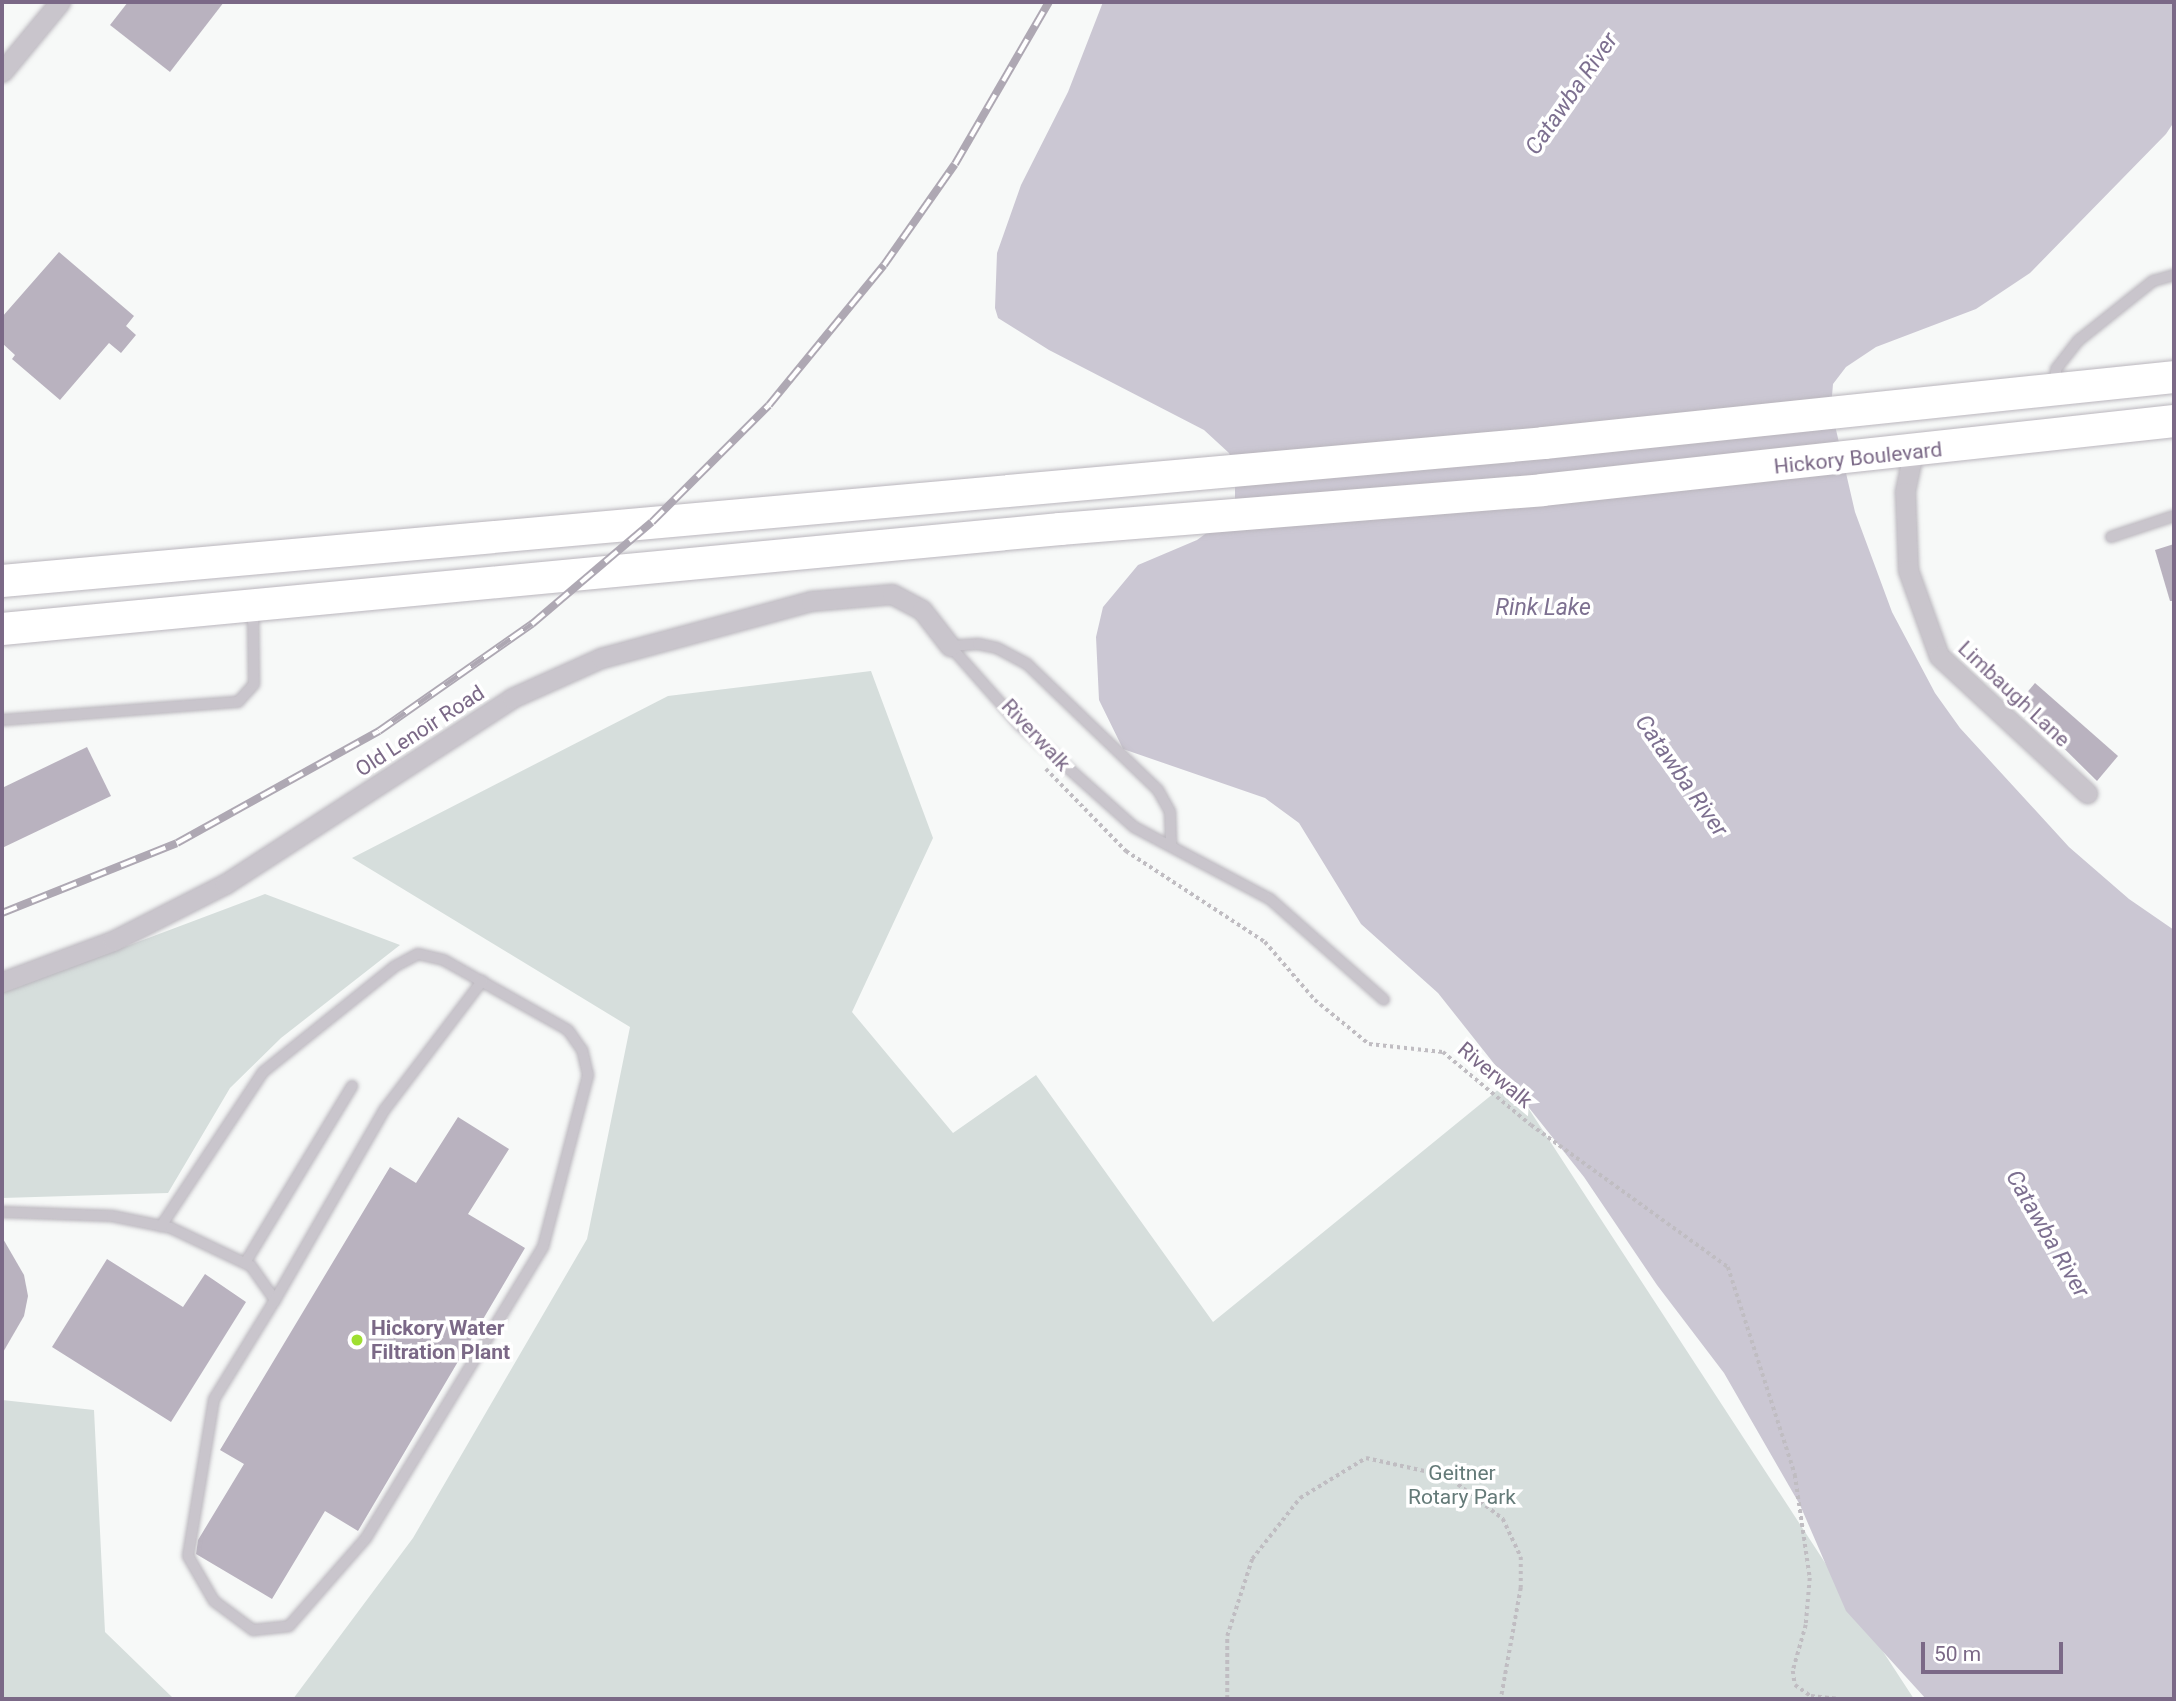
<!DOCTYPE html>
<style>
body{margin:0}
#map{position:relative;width:2176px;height:1701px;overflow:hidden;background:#f7f9f8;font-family:Roboto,sans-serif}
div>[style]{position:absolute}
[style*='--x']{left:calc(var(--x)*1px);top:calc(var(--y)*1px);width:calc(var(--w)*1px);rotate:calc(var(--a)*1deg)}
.green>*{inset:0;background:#d6dedc}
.water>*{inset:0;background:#cbc7d3}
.building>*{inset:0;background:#b9b2bf}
.path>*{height:3.5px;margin-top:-1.75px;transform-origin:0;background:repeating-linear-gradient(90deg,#c0bdc2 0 3.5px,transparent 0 7px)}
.roads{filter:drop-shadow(0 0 2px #bab6bd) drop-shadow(0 0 2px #bab6bd)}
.service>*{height:10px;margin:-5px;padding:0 5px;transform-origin:5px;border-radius:5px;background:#c9c5cc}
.minor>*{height:19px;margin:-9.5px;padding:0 9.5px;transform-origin:9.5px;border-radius:9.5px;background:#c9c5cc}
.trunk>*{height:32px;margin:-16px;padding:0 16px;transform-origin:16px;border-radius:16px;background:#fff}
.rail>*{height:8px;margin-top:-4px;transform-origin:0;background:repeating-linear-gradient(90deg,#fff 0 16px,#aea8b3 0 32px);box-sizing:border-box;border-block:2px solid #aea8b3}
.dots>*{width:19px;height:19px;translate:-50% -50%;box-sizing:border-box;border:4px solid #fff;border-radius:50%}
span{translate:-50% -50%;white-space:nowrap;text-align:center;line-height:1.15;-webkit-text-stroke:7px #fff;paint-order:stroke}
.street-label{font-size:21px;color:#7b6987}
.poi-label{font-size:21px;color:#7b6987;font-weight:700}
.left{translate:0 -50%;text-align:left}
.park-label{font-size:21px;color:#647a78}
.water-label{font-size:23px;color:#7d7090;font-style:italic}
.frame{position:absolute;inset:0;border:4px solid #7b6987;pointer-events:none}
.scale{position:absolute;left:1921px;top:1642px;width:142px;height:32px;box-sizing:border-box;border:4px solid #7b6987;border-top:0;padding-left:9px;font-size:21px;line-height:24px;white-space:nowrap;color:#7b6987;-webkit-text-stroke:5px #fff;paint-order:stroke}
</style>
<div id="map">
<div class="green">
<i style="clip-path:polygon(871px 671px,933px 838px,852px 1012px,953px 1133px,1036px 1075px,1213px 1322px,1510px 1080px,1914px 1699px,293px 1699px,413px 1538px,587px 1239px,630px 1027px,352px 858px,668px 696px)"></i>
<i style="clip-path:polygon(265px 894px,400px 945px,281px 1038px,230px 1088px,168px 1193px,2px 1198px,2px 993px)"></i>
<i style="clip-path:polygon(2px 1400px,94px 1410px,105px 1632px,174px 1699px,2px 1699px)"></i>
</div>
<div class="water">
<i style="clip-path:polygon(1103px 2px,2174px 2px,2174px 122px,2166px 134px,2030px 273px,1976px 309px,1876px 347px,1846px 367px,1833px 384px,1831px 408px,1855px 512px,1892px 612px,1935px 693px,1960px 728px,2069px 847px,2129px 899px,2174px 930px,2174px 1699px,1926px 1699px,1846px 1611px,1800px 1505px,1724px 1373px,1657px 1285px,1584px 1177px,1438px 993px,1361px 924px,1299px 823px,1265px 798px,1123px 749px,1099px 700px,1096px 637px,1103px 607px,1138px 565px,1197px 540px,1220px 523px,1235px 500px,1235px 468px,1229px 453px,1204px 430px,1049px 350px,998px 318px,995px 308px,997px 253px,1021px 185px,1068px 92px)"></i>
</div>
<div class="building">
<i style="clip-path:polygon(128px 2px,224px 2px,170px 72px,110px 25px)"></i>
<i style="clip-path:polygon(59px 252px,134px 316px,126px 326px,136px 335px,121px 353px,109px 343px,60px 400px,12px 359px,15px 355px,2px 343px,2px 317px)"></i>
<i style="clip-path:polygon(2174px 544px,2174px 601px,2170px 601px,2155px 550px)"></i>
<i style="clip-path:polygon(2035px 683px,2118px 756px,2097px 781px,2018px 703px)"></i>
<i style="clip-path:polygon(87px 747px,111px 796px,2px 848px,2px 788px)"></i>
<i style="clip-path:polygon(458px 1117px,509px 1149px,468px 1214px,525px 1248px,358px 1531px,325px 1511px,272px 1599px,196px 1554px,198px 1540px,244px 1464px,220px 1450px,390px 1167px,416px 1183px)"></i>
<i style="clip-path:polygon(2px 1237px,24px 1275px,28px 1296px,24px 1316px,2px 1354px)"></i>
<i style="clip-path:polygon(107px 1259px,183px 1307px,205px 1274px,246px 1302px,171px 1422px,52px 1347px)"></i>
</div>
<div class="path">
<i style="--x:1046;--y:769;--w:115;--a:45.7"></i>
<i style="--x:1126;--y:851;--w:166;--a:33.2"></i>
<i style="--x:1265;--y:942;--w:77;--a:49.2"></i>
<i style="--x:1315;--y:1000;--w:70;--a:39.2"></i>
<i style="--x:1369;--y:1044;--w:74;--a:6.2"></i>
<i style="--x:1443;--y:1052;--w:114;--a:39.7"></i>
<i style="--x:1531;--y:1125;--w:243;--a:35.8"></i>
<i style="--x:1728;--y:1267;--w:219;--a:72.1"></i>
<i style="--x:1795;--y:1475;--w:104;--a:81.7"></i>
<i style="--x:1810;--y:1578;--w:47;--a:94.9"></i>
<i style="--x:1806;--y:1625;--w:48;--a:105.8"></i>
<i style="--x:1793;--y:1671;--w:14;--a:82"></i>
<i style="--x:1795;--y:1685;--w:19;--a:35"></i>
<i style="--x:1811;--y:1696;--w:31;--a:6"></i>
<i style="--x:1227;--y:1699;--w:63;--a:-90"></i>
<i style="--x:1227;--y:1636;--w:81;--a:-72"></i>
<i style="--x:1252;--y:1559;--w:78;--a:-51.8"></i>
<i style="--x:1300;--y:1498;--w:77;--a:-31.2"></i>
<i style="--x:1366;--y:1458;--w:83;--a:12.5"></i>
<i style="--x:1447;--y:1476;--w:71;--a:37.5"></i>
<i style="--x:1503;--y:1519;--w:42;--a:64.7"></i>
<i style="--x:1521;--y:1557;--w:31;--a:90"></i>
<i style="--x:1521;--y:1588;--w:113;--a:100.2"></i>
</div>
<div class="roads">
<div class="service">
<i style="--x:2055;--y:385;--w:16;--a:-86"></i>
<i style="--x:2056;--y:369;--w:37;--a:-52"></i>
<i style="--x:2079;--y:340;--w:95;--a:-38.6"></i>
<i style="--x:2153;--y:281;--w:22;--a:-16"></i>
<i style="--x:2111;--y:537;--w:66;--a:-18.4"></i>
<i style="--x:950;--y:646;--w:106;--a:48.5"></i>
<i style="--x:1020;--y:725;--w:153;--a:41.8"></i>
<i style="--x:1134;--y:827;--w:154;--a:27.9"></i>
<i style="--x:1270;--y:899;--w:152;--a:41.5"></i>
<i style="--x:950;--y:646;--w:28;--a:-4"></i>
<i style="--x:978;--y:644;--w:19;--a:12"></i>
<i style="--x:997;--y:648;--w:34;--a:28"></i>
<i style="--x:1027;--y:664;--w:182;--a:43.9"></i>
<i style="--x:1158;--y:790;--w:25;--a:61"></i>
<i style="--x:1170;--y:812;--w:33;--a:88"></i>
<i style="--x:2;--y:720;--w:237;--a:-4.4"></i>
<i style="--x:238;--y:702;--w:24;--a:-48"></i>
<i style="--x:254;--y:684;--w:75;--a:-90.8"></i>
<i style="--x:2;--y:1212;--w:110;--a:2.1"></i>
<i style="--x:112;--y:1216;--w:60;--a:11.5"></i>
<i style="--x:171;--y:1228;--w:89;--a:25.4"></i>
<i style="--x:251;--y:1266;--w:42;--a:54.8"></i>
<i style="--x:275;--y:1300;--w:116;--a:121.6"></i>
<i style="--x:214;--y:1399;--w:159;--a:99.4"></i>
<i style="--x:188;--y:1556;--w:52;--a:60"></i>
<i style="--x:214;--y:1601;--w:49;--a:36.6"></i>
<i style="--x:253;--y:1630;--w:36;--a:-6"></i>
<i style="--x:289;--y:1626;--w:117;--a:-48.8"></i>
<i style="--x:366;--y:1538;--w:341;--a:-58.7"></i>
<i style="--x:543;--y:1247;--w:178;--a:-75.3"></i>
<i style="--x:588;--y:1075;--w:26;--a:-103"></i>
<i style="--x:582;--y:1050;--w:24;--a:-125"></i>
<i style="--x:568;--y:1030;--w:142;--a:-150.6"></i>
<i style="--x:444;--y:960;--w:27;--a:-167"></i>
<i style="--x:418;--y:954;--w:27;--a:152"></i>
<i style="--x:394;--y:967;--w:168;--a:141.3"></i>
<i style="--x:263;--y:1072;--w:185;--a:123.5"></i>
<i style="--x:245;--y:1263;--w:207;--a:-58.8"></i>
<i style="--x:275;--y:1300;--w:220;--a:-60.1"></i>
<i style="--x:385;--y:1109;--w:161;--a:-52.8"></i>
</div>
<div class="minor">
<i style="--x:2;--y:72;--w:91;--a:-50.4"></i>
<i style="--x:1913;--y:453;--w:40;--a:102"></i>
<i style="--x:1905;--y:492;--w:78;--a:87.8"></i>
<i style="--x:1908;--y:570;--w:91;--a:70.2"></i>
<i style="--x:1939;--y:656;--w:202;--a:42.8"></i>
<i style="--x:2;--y:982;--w:118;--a:-20.3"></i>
<i style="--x:113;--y:941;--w:126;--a:-27"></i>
<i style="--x:225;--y:884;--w:342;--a:-32.9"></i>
<i style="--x:512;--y:698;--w:98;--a:-24.2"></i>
<i style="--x:601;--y:658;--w:218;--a:-15.2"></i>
<i style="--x:811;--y:601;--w:81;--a:-4.9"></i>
<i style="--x:892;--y:594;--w:34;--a:28"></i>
<i style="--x:922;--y:610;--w:46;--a:52.1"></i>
</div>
<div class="trunk">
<i style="--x:2;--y:581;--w:1548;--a:-5.11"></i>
<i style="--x:1544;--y:443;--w:633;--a:-5.98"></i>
<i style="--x:2;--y:629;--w:1063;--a:-5.4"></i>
<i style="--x:1060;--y:529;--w:484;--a:-4.6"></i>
<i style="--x:1542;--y:490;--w:636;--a:-6.23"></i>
</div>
</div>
<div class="rail">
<i style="--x:2;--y:913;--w:188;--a:-21.8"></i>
<i style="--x:177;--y:843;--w:231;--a:-29"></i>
<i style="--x:379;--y:731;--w:187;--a:-35"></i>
<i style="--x:532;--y:624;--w:157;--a:-40.4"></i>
<i style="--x:652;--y:522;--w:165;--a:-45"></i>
<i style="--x:769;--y:405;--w:181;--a:-50.6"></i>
<i style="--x:884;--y:265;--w:123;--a:-54.9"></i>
<i style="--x:955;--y:164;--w:187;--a:-59.9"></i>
</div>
<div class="dots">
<i style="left:357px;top:1340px;background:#9fdf31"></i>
</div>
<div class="street-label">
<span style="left:1858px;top:458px;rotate:-6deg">Hickory Boulevard</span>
<span style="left:2014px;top:694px;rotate:43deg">Limbaugh Lane</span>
<span style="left:420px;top:731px;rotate:-33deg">Old Lenoir Road</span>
<span style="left:1036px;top:735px;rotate:47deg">Riverwalk</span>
<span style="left:1495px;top:1075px;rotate:40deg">Riverwalk</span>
</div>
<div class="poi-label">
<span class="left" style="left:371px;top:1340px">Hickory Water<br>Filtration Plant</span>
</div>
<div class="park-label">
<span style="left:1462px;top:1485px">Geitner<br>Rotary Park</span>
</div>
<div class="water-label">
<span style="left:1572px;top:94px;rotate:-55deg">Catawba River</span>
<span style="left:1543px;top:608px">Rink Lake</span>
<span style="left:1681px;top:776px;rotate:55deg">Catawba River</span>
<span style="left:2047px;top:1234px;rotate:60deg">Catawba River</span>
</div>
<div class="frame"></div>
<div class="scale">50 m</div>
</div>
